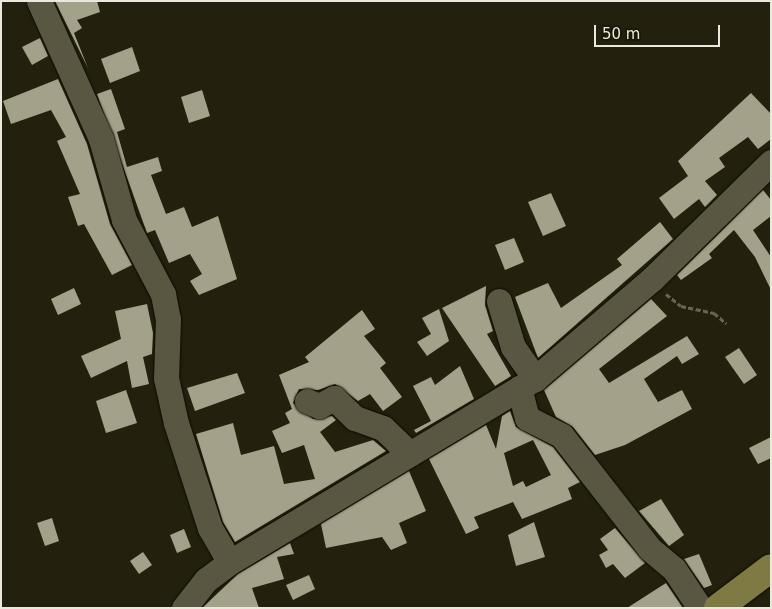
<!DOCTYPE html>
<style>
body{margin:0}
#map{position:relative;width:772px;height:609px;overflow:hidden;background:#23210e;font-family:"DejaVu Sans",sans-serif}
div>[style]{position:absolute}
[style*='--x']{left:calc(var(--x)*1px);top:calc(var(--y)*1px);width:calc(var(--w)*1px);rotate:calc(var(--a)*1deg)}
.building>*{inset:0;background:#a3a18a}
.path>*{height:3px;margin-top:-1.5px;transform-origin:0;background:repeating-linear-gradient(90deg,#676655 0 5px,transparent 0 7.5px)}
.roads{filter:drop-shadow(0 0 1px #0d0b00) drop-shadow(0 0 1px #0d0b00)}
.minor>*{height:25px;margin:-12.5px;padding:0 12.5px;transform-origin:12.5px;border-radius:12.5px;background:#595742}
.major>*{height:28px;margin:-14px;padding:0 14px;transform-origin:14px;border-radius:14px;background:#7f7944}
span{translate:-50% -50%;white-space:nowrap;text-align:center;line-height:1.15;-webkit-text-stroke:5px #1a1806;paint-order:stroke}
.frame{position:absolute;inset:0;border:2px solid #eae9dd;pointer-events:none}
.scale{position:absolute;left:594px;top:25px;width:126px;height:22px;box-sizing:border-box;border:2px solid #eae9dd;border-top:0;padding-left:6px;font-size:15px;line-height:18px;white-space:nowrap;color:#eae9dd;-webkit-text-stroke:4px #1a1806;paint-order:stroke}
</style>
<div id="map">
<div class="building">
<i style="clip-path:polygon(55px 1px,97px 1px,100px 12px,77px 20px,82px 28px,74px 33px,88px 68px)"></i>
<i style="clip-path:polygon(40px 38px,48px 56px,32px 65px,22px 47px)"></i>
<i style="clip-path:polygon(132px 47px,140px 71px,110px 83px,101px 59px)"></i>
<i style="clip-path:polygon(58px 79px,87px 144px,110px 224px,132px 265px,112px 275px,84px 224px,78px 226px,68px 197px,80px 194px,57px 141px,66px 137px,51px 110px,11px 124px,3px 101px)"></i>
<i style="clip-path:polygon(111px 89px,125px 129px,117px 132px,127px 167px,158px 157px,162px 171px,151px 175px,166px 214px,184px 207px,192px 227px,218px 216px,237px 279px,199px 295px,190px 281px,202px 274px,190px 254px,169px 263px,155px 230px,147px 233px,97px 94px)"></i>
<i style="clip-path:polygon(202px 90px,210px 116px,189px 123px,181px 97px)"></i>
<i style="clip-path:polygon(751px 93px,771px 114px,771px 139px,758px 149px,748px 137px,719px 158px,725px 167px,705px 181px,717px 195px,705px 207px,699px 199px,674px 219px,659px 198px,688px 176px,678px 161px)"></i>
<i style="clip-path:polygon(763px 190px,771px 200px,771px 216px,753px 230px,771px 257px,771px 290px,755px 257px,734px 230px,709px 254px,712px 258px,681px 280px,677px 275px)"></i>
<i style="clip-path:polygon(551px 193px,566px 226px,543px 236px,528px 202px)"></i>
<i style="clip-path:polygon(660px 222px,673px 239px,538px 358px,515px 297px,548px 283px,561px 308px,622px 265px,617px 259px)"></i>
<i style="clip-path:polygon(514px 238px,524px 262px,505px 270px,495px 245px)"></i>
<i style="clip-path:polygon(486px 286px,485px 305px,493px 331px,487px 334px,511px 376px,495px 386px,442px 308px)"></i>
<i style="clip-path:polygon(74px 288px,81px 304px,58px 315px,51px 299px)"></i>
<i style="clip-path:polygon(651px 299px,667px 316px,599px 369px,609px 383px,687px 336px,699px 354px,682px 364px,677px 356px,644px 379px,658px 402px,682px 390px,692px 409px,625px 445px,595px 455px,573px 427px,556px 417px,544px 390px)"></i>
<i style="clip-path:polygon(147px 304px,153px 333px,152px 354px,143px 357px,149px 384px,132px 388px,127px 361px,91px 378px,81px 356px,121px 339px,115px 311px)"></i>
<i style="clip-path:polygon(439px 309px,449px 341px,427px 356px,417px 342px,431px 334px,422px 318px)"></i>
<i style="clip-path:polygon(362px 310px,375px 329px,364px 336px,386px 363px,380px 368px,402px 397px,383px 411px,370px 394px,358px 401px,335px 384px,318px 390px,299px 389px,293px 403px,313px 419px,332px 416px,336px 420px,320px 432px,335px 452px,373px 440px,386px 451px,235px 542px,223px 522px,196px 434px,233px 423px,241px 455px,274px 446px,284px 484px,315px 479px,304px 445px,282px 453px,272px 431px,290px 423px,285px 413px,292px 409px,279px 375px,309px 362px,305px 357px)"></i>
<i style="clip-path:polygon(739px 348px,757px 375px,744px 384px,725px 357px)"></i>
<i style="clip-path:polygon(460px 366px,474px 399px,416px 433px,414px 430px,431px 421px,413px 386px,431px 377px,435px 385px)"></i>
<i style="clip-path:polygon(237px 373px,245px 393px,195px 411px,187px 388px)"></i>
<i style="clip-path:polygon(126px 390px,137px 423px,106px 433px,96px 401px)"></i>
<i style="clip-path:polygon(evenodd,510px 411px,516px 427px,553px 447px,580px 482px,568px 488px,572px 499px,522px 519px,513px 502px,474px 517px,479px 528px,466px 534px,429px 459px,486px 425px,496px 449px,502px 416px,510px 411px,533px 440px,551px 475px,526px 487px,523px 481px,513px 486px,504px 453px,533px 440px)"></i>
<i style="clip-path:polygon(771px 437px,771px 458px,758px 464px,749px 448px)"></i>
<i style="clip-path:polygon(409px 471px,426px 511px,399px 523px,407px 543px,391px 550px,382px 537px,326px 548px,321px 524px)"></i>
<i style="clip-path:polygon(661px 499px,684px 535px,669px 546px,639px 511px)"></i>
<i style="clip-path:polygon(52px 518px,59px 541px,45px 546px,37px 523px)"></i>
<i style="clip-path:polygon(534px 522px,545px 557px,516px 566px,508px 535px)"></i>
<i style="clip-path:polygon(615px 528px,645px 563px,625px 578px,613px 564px,606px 568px,599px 555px,608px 550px,600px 539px)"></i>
<i style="clip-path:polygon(184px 529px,191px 547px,177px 553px,170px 535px)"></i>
<i style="clip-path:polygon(290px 543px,294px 554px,277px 557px,284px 579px,252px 588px,259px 608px,202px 608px,238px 574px)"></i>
<i style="clip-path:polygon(143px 552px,152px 565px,139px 574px,130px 561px)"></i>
<i style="clip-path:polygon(699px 554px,712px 585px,704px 588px,684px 559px)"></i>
<i style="clip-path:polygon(309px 575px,315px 589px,293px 600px,286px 585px)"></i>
<i style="clip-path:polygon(666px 583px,683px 608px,627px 608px)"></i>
</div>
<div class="path">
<i style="--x:666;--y:294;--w:19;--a:39"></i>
<i style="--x:681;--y:306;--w:34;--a:12"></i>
<i style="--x:714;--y:313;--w:16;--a:40"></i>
</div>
<div class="roads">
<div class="minor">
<i style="--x:39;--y:1;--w:151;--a:65.8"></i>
<i style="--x:101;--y:139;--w:84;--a:74.1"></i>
<i style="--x:124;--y:220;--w:84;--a:62.2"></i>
<i style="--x:163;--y:294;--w:25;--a:79"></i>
<i style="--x:168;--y:319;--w:59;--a:91.9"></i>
<i style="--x:166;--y:378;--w:46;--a:77.5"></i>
<i style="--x:176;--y:423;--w:110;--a:72.1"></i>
<i style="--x:210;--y:528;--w:39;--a:60"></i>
<i style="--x:499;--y:301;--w:48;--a:73.1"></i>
<i style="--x:513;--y:347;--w:39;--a:55"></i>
<i style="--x:519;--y:388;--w:31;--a:75"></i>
<i style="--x:527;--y:418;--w:39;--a:27"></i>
<i style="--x:562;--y:436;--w:143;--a:52.1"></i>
<i style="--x:650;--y:549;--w:31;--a:40"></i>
<i style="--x:674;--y:569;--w:47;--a:56.3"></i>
<i style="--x:307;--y:401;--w:13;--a:23"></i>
<i style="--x:319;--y:406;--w:17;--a:-28"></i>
<i style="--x:334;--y:398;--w:29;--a:44"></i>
<i style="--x:355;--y:418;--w:30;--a:20"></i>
<i style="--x:383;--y:428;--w:37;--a:44"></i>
<i style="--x:184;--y:608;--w:36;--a:-52"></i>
<i style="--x:206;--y:580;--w:30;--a:-37"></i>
<i style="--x:230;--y:562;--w:356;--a:-31"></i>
<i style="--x:535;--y:379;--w:154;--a:-40.5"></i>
<i style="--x:652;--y:279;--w:167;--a:-44.5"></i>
</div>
<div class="major">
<i style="--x:718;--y:608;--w:66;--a:-37"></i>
</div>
</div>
<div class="frame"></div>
<div class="scale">50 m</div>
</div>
